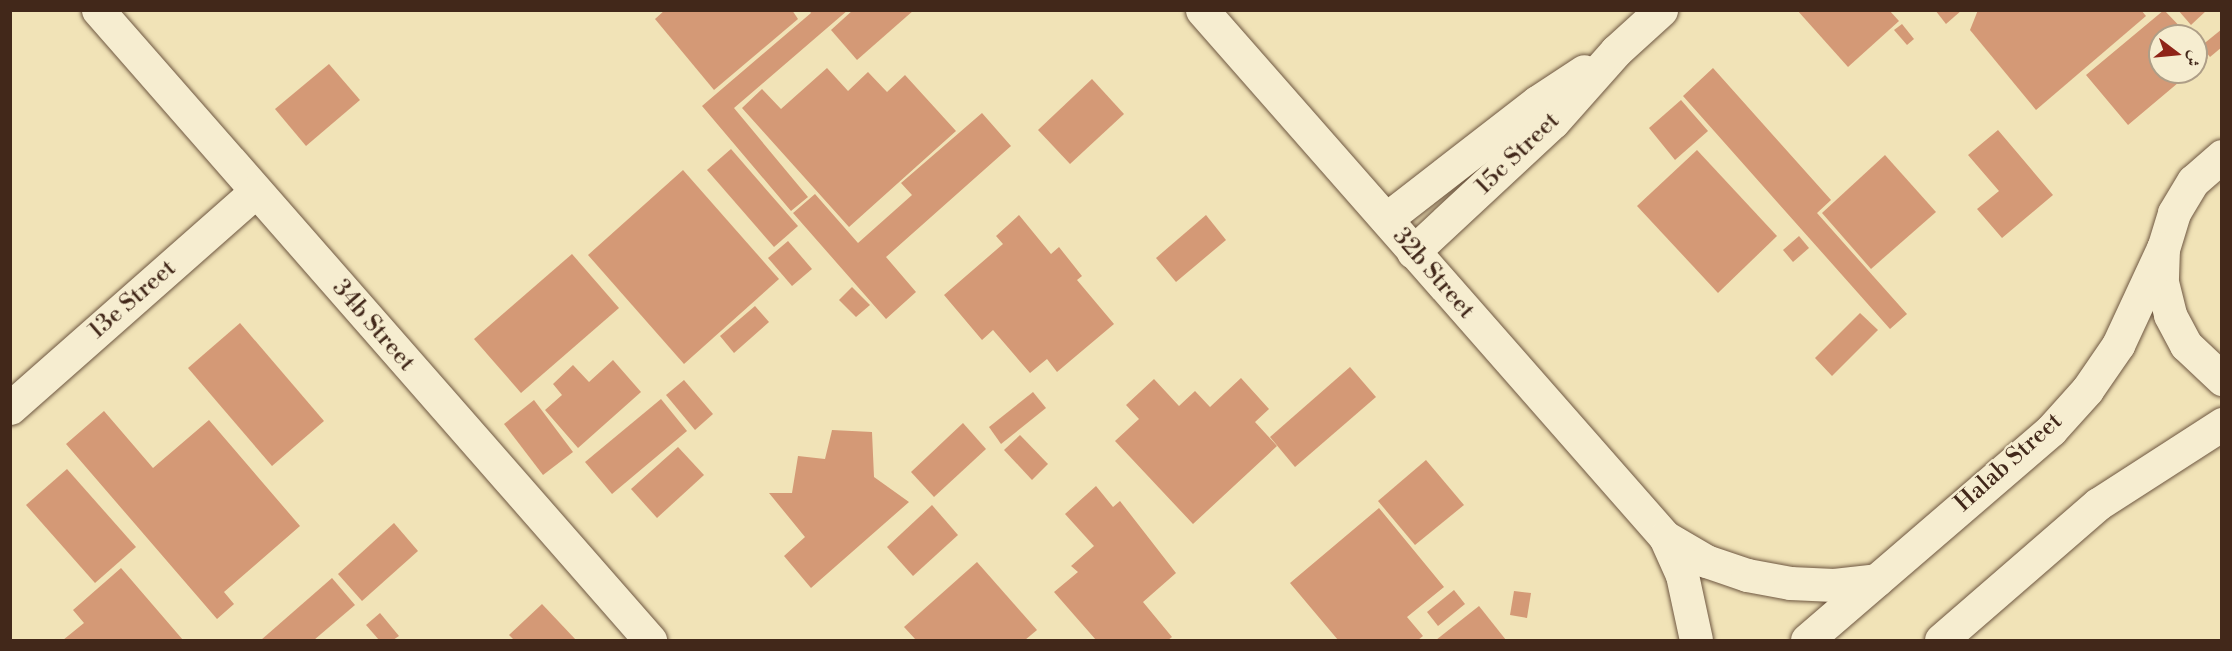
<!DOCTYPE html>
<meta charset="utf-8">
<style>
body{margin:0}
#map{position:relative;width:2232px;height:651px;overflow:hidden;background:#f1e3b7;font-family:"Libre Bodoni",Amiri,serif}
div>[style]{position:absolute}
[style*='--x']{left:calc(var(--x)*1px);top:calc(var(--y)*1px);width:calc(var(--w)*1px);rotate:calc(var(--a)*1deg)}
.building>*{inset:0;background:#d49976}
.roads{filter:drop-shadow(0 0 2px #6e5741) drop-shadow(0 0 2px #6e5741)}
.street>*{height:33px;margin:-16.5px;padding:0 16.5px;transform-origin:16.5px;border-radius:16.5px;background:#f6edd0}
.secondary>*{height:33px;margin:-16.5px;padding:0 16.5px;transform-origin:16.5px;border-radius:16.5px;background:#f6edd0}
span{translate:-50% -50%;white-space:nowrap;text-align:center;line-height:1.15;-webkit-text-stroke:4.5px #f6edd0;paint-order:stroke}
.street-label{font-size:24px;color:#42281a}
.frame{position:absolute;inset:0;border:12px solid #42281a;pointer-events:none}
.north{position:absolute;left:2148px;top:24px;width:60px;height:60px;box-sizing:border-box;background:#f6edd0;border:2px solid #ae9e87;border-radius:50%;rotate:106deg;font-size:16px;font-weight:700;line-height:24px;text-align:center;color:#42281a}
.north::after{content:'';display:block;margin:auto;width:21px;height:27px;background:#8f2418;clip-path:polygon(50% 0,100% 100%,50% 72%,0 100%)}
</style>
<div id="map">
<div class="building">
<i style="clip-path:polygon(665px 10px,792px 10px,798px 19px,714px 90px,655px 19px)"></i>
<i style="clip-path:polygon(809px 10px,848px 10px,734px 108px,808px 197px,791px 211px,702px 106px,811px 13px)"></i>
<i style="clip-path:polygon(853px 10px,914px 10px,857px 60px,831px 30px)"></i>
<i style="clip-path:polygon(1797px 10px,1889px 10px,1899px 21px,1848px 67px)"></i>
<i style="clip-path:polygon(1935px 10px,1962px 10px,1946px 24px)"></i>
<i style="clip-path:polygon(1978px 10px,2141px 10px,2146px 16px,2036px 110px,1970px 30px)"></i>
<i style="clip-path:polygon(2164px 10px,2189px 36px,2160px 36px,2160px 72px,2191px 72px,2128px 125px,2086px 75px)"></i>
<i style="clip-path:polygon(2178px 10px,2207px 10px,2191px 25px)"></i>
<i style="clip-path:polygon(1902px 24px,1914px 39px,1907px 45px,1894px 30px)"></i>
<i style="clip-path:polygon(2222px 29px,2222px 47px,2210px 57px,2201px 46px)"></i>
<i style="clip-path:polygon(2196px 44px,2208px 58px,2196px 68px)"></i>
<i style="clip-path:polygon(329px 64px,360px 100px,306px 146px,275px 109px)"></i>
<i style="clip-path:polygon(827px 68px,848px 91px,868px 72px,887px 92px,905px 75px,956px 131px,849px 227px,742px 108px,762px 89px,781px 109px)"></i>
<i style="clip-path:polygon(1713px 68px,1831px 200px,1817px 213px,1907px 314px,1890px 329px,1683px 96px)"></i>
<i style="clip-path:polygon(1092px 79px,1124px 114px,1070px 164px,1038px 130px)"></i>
<i style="clip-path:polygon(1681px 100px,1708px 131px,1675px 160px,1649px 128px)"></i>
<i style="clip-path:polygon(982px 113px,1011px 146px,886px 257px,916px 292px,886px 319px,793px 213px,815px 194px,858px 243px,912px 195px,901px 183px)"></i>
<i style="clip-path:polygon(1998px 130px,2053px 195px,2002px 238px,1977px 209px,1999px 191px,1968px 155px)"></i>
<i style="clip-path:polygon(731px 149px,798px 226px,774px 247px,707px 170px)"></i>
<i style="clip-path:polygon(1697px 150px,1777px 236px,1718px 293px,1637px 206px)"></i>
<i style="clip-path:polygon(1885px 155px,1936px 212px,1871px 269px,1822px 213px)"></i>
<i style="clip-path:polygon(683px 170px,779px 279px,684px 364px,588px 255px)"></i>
<i style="clip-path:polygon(1019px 215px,1051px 254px,1059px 247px,1082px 276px,1077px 280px,1114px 324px,1057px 372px,1047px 359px,1030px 373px,993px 330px,982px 340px,944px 295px,1003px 244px,996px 236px)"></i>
<i style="clip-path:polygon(1206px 215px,1226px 240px,1176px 282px,1156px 258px)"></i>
<i style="clip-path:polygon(1799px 236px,1809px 248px,1793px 262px,1783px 250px)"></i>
<i style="clip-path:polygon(788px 241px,812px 269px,792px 286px,768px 258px)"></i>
<i style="clip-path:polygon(572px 254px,619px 308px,521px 393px,474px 339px)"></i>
<i style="clip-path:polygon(852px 287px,870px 305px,856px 317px,839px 300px)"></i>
<i style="clip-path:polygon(755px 306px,769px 322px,734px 353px,720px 336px)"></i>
<i style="clip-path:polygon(1860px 313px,1878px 330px,1832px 376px,1815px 358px)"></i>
<i style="clip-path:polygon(240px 323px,324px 421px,272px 466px,188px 368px)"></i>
<i style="clip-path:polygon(613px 360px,641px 392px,578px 448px,545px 410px,562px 395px,553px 384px,573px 365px,589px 382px)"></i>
<i style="clip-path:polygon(1350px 367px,1376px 397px,1295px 467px,1270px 437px)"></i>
<i style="clip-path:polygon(1241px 378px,1269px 409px,1255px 422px,1277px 446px,1193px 524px,1115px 441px,1139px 419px,1126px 405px,1154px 379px,1179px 406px,1195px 391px,1210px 407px)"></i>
<i style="clip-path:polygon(684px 380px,713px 414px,695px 430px,666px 395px)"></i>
<i style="clip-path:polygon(1033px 392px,1046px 408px,1001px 444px,989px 427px)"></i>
<i style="clip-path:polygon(661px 399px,687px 431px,612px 494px,585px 462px)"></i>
<i style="clip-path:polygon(534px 400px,573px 452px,543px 475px,504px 424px)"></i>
<i style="clip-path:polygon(104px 411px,153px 468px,209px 420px,300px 526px,224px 592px,234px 604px,217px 619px,66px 444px)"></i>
<i style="clip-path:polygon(963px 423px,986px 449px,934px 497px,911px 472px)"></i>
<i style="clip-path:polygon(832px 430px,872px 432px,874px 477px,909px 502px,811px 588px,784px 556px,805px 537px,769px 493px,792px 493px,798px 456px,825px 459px)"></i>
<i style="clip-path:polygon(1020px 435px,1048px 464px,1032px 480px,1004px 450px)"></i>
<i style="clip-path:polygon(678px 447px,704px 475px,657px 518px,631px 489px)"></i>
<i style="clip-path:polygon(1426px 460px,1464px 505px,1415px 545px,1378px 501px)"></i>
<i style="clip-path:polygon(67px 469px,136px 547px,95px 583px,26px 505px)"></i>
<i style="clip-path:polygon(1096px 486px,1113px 507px,1120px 501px,1176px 573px,1143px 602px,1172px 637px,1168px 640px,1096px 640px,1054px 592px,1078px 572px,1071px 566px,1094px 546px,1065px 514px)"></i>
<i style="clip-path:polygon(932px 505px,958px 535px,913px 576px,887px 547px)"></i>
<i style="clip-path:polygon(1379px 508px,1444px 587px,1407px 617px,1423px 636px,1418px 640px,1338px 640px,1290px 583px)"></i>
<i style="clip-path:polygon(394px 523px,418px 551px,362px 601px,338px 574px)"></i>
<i style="clip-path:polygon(977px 562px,1037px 630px,1025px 640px,916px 640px,904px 627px)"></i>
<i style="clip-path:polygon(121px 568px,183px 640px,63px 640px,84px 623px,73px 610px)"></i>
<i style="clip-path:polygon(332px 578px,355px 605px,314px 640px,261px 640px)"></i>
<i style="clip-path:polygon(1454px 590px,1465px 604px,1438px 626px,1427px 612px)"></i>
<i style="clip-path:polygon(1514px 591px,1531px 593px,1527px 618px,1510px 615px)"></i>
<i style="clip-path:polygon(542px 604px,576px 640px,514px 640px,509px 635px)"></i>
<i style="clip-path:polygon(1479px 606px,1506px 640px,1436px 640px)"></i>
<i style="clip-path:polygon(380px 613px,399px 636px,393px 640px,379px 640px,366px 625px)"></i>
</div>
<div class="roads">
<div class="street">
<i style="--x:98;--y:10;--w:838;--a:48.78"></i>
<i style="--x:1202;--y:10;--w:701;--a:48.7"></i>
<i style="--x:1665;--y:537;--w:42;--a:65.9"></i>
<i style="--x:1682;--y:575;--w:66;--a:77.8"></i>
<i style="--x:1386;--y:219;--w:191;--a:-37.8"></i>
<i style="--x:1537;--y:102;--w:56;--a:-33.4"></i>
<i style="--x:1413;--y:252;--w:191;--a:-42.9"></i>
<i style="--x:1553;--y:122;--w:95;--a:-48.4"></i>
<i style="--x:1616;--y:51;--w:61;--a:-42.3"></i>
<i style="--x:10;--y:408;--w:328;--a:-41.4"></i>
<i style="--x:1665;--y:537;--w:48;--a:30.3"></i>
<i style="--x:1706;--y:561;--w:43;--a:18.9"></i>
<i style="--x:1747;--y:575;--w:44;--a:10.5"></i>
<i style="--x:1790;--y:583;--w:44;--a:2.6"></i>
<i style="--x:1834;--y:585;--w:43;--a:-6.6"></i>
</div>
<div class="secondary">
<i style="--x:2222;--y:156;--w:38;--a:139"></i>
<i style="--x:2193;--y:181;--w:37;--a:121"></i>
<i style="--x:2174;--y:213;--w:37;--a:107"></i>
<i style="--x:2163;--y:248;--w:34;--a:92"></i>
<i style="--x:2162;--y:282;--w:34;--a:76"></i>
<i style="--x:2170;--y:315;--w:34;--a:62"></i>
<i style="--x:2186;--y:345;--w:50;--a:43.4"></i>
<i style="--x:1807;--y:640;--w:322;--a:-40.7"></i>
<i style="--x:2051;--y:430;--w:54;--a:-48"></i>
<i style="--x:2087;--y:390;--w:55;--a:-55.4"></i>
<i style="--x:2118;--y:345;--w:107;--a:-65.1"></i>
<i style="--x:1941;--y:640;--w:208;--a:-40.9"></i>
<i style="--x:2098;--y:504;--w:148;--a:-32.8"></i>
</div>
</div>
<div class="street-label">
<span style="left:1518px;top:154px;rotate:-44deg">15c Street</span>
<span style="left:1433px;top:274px;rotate:49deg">32b Street</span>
<span style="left:133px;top:300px;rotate:-41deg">13e Street</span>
<span style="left:373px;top:326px;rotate:49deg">34b Street</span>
<span style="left:2009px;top:463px;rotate:-42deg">Halab Street</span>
</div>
<div class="frame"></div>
<div class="north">ش</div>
</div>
